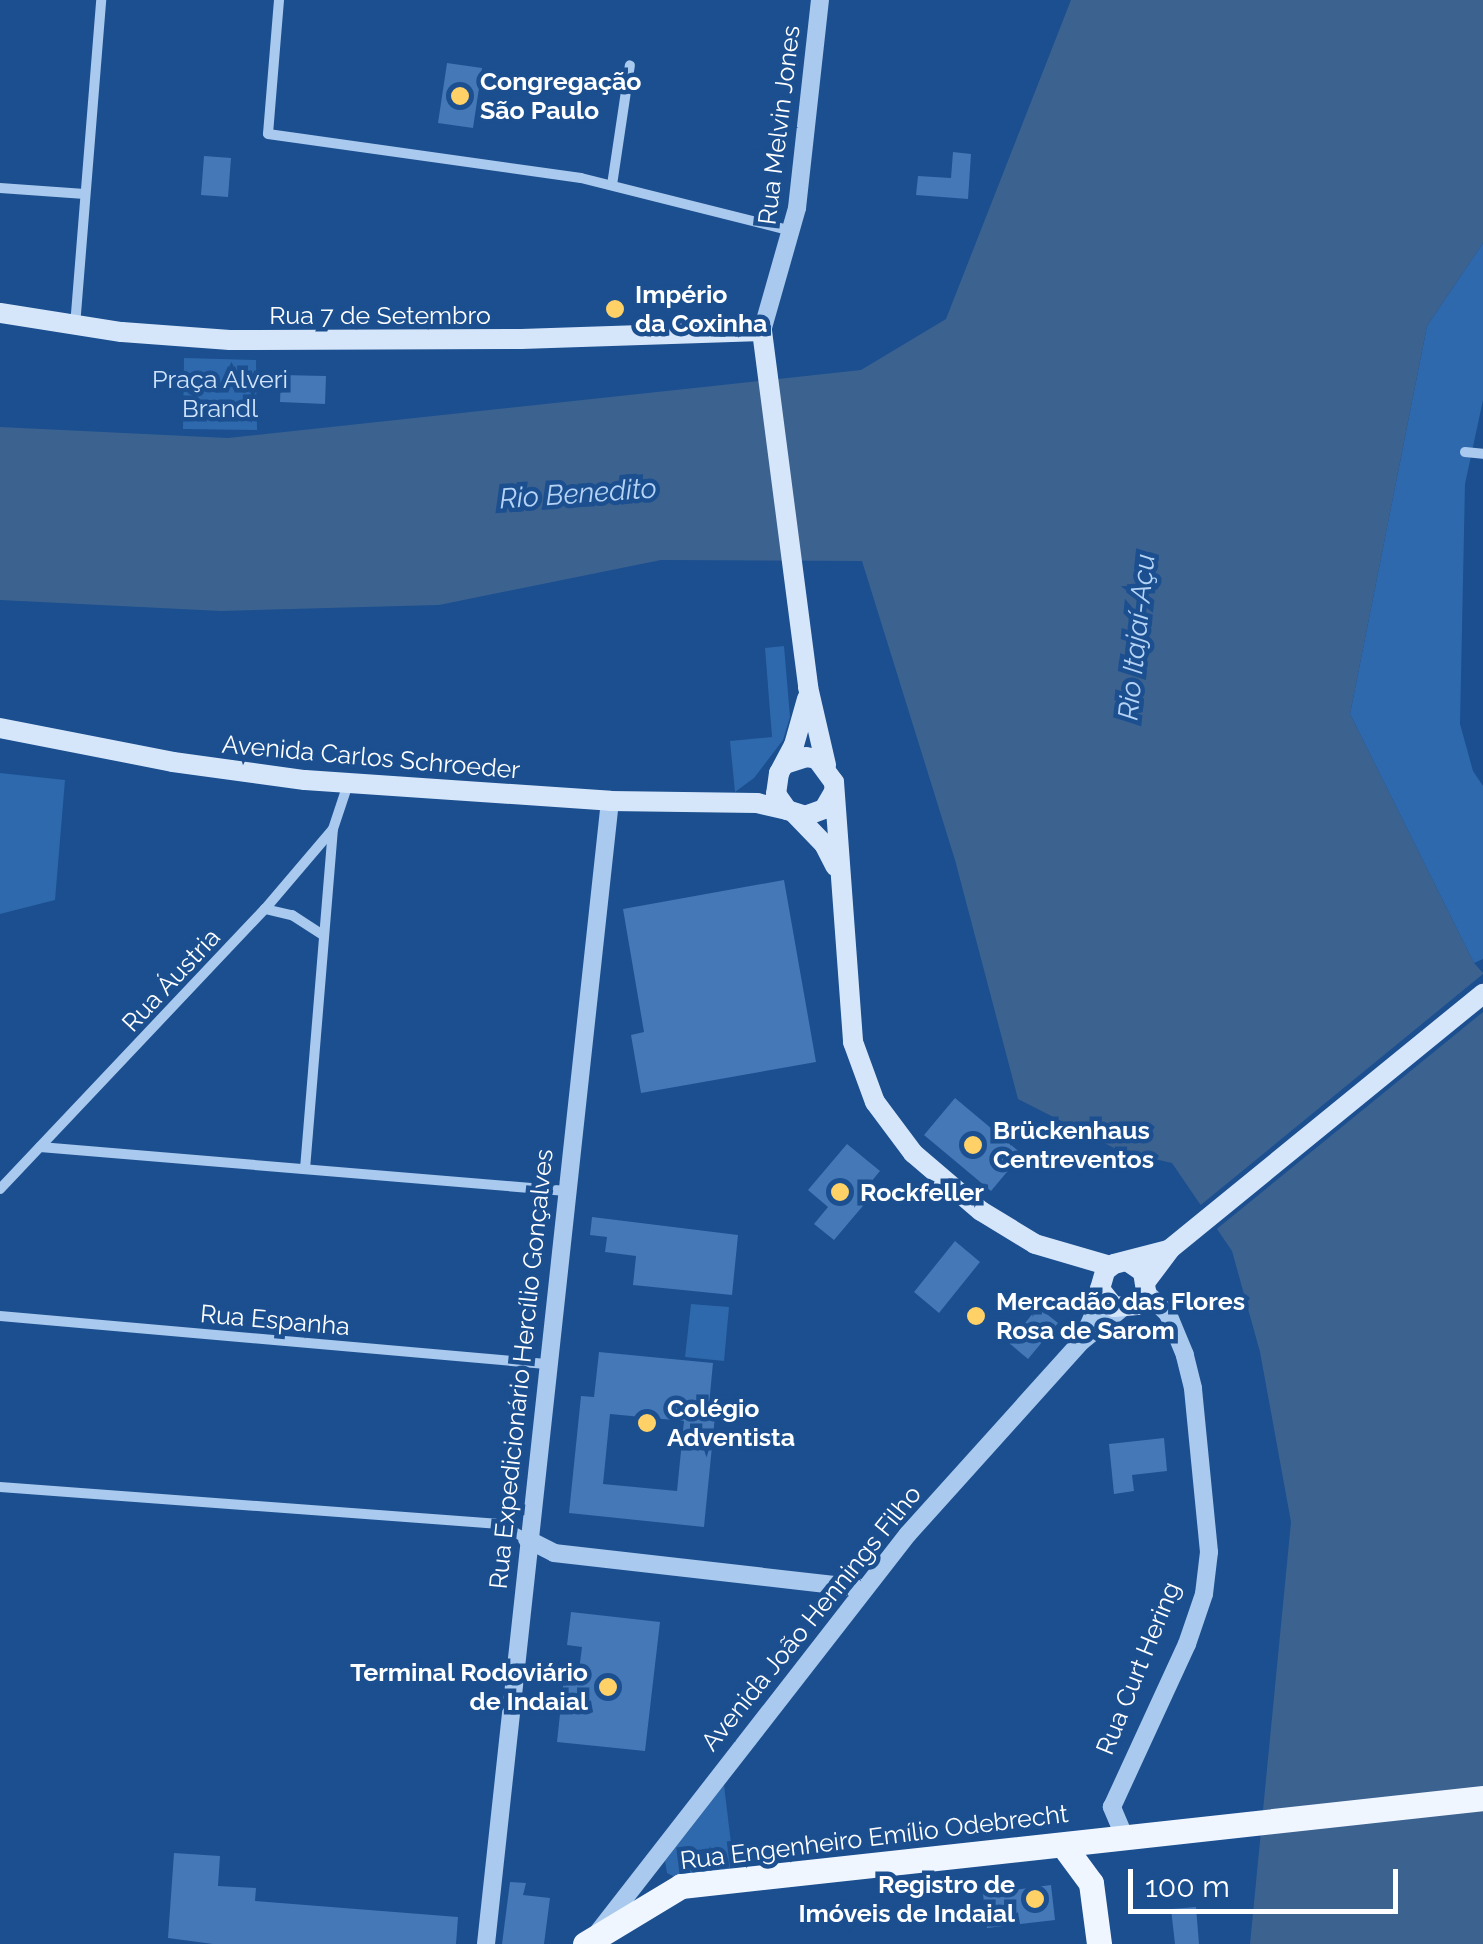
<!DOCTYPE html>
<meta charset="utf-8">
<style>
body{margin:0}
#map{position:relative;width:1483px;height:1944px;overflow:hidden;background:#1b4f8f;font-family:Raleway,sans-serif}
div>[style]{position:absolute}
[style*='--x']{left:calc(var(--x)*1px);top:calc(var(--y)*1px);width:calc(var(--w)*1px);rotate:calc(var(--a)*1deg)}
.green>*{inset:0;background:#2e69ad}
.water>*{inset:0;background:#3c6290}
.pier>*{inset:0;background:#1b4f8f}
.building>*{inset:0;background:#4478b7}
.minor>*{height:10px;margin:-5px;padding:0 5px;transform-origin:5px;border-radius:5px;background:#a9c9ee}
.tertiary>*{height:18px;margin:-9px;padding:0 9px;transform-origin:9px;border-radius:9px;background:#a9c9ee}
.secondary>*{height:20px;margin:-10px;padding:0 10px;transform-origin:10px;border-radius:10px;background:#d6e6fa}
.primary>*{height:25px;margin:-12.5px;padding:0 12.5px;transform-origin:12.5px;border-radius:12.5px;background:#f0f6ff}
.dots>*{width:28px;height:28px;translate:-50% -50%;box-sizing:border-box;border:5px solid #1b4f8f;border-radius:50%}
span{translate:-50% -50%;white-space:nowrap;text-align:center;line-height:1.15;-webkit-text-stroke:9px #1b4f8f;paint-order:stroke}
.poi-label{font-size:25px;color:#fff;font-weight:700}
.left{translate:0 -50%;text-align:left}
.right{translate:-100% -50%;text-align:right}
.street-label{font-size:25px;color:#fff}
.park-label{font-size:25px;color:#cfe3fa}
.water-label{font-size:28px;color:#b5d3f5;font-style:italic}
.scale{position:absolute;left:1128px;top:1869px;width:270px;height:45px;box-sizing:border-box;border:5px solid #fff;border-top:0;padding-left:12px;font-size:30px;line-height:35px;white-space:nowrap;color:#fff;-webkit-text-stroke:8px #1b4f8f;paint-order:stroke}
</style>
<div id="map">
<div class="green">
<i style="clip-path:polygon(1483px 243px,1483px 400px,1465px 484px,1460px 724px,1473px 771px,1483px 786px,1483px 959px,1474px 963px,1350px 714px,1427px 326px)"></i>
<i style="clip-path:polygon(184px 358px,256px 360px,257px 430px,183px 429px)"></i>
<i style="clip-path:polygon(784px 646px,790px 717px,783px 740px,754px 778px,735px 792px,730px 741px,772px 737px,765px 648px)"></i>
<i style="clip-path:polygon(0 773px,65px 780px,55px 900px,0 914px)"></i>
<i style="clip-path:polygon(691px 1304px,729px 1307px,724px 1361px,685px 1357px)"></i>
<i style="clip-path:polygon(724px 1785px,734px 1868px,675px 1877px,667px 1873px,665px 1861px)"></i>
</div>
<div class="water">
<i style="clip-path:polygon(1071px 0,1483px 0,1483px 243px,1427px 326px,1350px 714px,1474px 963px,1483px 973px,1483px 1944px,1250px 1944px,1291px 1522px,1260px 1352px,1232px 1251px,1172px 1163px,1120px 1151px,1018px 1099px,955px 860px,862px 561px,661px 560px,439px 605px,221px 611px,0 600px,0 427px,228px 438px,861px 370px,946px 319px)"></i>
</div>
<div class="pier">
<i style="clip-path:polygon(1483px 974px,1483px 1012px,1213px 1232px,1197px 1208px)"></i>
</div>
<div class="building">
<i style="clip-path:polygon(447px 63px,482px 68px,473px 128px,438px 123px)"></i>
<i style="clip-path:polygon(953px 152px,971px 154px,968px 199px,916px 195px,918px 176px,951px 178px)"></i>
<i style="clip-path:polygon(204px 156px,231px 158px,228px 197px,201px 195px)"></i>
<i style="clip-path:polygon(281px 375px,326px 376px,325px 404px,280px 402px)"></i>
<i style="clip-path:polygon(784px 880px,816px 1062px,641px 1093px,631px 1035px,644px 1032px,623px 909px)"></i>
<i style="clip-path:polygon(955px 1098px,1022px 1154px,991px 1191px,924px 1135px)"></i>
<i style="clip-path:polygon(847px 1144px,880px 1171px,866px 1188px,873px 1194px,834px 1240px,814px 1224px,828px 1207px,808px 1190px)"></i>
<i style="clip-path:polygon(592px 1217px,738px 1235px,732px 1295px,633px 1285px,636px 1256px,605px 1252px,607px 1237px,590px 1235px)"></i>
<i style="clip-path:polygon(955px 1241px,980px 1262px,939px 1313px,914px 1292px)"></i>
<i style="clip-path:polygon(1038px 1307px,1058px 1323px,1028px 1359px,1009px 1343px)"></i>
<i style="clip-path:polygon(evenodd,599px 1352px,713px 1363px,709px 1405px,716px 1406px,704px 1527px,569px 1513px,581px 1396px,594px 1397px,599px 1352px,610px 1414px,684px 1421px,677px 1491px,603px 1484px,610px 1414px)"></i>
<i style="clip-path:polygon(1164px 1438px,1167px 1471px,1132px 1475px,1134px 1491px,1114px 1494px,1109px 1444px)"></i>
<i style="clip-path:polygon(571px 1612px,660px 1622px,645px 1751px,557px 1742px,564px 1677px,578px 1678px,582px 1647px,567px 1645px)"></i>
<i style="clip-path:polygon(174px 1853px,220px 1856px,218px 1886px,256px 1888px,255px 1901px,458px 1917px,456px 1944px,213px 1944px,168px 1938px)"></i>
<i style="clip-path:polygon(510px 1882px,526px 1883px,523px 1895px,550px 1898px,544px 1944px,502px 1944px)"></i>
<i style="clip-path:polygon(1051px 1885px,1055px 1920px,987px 1928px,983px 1894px)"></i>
<i style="clip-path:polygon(1196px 1907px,1199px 1944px,1175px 1944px,1171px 1909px)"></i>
</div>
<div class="minor">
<i style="--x:279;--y:0;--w:134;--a:94.7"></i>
<i style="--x:268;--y:134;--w:316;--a:8"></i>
<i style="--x:581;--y:178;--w:218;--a:14.1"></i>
<i style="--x:612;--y:185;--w:121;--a:-81.5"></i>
<i style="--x:0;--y:188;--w:85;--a:4"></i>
<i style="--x:75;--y:326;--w:327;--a:-85.4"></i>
<i style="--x:1465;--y:452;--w:18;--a:6"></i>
<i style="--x:265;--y:909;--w:28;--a:13"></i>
<i style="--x:292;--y:915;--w:37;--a:33"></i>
<i style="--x:40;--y:1147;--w:528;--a:4.78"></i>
<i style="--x:305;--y:1169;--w:339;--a:-85.3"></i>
<i style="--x:0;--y:1189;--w:386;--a:-46.6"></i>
<i style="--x:265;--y:909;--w:105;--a:-49.6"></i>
<i style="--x:333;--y:829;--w:47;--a:-71.6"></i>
<i style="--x:0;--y:1316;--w:548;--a:5.02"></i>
<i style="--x:0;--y:1487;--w:501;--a:4.23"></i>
<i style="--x:500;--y:1524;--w:31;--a:29"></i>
</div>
<div class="tertiary">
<i style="--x:762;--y:331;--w:128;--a:-74.1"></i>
<i style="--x:797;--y:208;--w:209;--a:-83.7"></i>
<i style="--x:1084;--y:1336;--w:45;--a:-66.3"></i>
<i style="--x:527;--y:1539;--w:30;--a:27"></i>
<i style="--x:554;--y:1553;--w:311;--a:6.5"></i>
<i style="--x:1125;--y:1838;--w:34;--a:-113"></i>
<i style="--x:1112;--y:1807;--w:179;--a:-65.3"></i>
<i style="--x:1187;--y:1644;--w:53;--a:-71.2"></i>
<i style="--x:1204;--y:1594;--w:42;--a:-83.2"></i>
<i style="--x:1209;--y:1552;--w:165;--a:-95.6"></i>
<i style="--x:1193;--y:1388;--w:34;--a:-104"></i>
<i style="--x:1185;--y:1355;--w:44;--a:-112.5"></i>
<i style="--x:1168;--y:1314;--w:31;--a:-135"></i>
<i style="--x:599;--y:1931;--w:503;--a:-52.11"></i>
<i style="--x:908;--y:1534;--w:260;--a:-48"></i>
<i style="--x:1082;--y:1341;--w:50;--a:-39.4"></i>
<i style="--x:486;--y:1944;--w:1150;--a:-83.81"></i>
</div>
<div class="secondary">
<i style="--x:0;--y:313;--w:123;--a:8.9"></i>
<i style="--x:122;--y:332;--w:108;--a:4.2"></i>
<i style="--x:230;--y:340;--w:291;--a:-0.2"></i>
<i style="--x:521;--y:339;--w:241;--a:-1.9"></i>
<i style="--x:762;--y:331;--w:359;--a:82.6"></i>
<i style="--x:808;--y:687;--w:80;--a:77"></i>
<i style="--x:807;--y:699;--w:48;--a:105.8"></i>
<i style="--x:794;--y:745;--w:32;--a:118"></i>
<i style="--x:779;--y:773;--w:21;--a:98"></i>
<i style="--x:776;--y:794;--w:19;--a:55"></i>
<i style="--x:787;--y:810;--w:19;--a:18"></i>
<i style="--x:805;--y:816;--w:20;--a:-20"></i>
<i style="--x:824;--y:809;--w:20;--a:-60"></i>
<i style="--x:0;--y:728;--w:176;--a:11.1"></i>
<i style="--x:173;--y:762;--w:133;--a:7.8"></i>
<i style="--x:305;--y:780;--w:306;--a:3.9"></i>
<i style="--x:610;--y:801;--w:147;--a:0.8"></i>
<i style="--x:757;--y:803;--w:31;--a:13"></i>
<i style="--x:785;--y:764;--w:22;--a:-18"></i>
<i style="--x:806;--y:757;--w:11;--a:10"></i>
<i style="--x:817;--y:759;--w:29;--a:54"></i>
<i style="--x:834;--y:782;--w:261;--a:85.8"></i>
<i style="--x:853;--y:1042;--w:64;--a:69.9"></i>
<i style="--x:875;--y:1102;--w:64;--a:53.3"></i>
<i style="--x:913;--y:1153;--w:89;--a:40.5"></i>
<i style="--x:981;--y:1211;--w:63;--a:31.4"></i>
<i style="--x:1035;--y:1244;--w:78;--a:16.3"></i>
<i style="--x:795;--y:814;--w:42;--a:46"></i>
<i style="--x:824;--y:844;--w:25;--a:63"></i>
<i style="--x:1130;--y:1263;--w:16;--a:35"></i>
<i style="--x:1143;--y:1272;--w:20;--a:81"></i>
<i style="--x:1146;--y:1292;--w:16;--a:125"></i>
<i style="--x:1137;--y:1305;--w:23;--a:175"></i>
<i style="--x:1114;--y:1307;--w:23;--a:-128"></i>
<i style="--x:1100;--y:1289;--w:19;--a:-74"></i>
<i style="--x:1105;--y:1271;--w:11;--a:-38"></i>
<i style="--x:1114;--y:1264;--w:56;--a:-14.5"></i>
<i style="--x:1147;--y:1280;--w:39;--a:-53"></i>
<i style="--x:1170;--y:1249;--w:404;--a:-39.2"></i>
</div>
<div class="primary">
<i style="--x:1063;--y:1845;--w:47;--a:53.6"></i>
<i style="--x:1091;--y:1883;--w:62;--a:82.5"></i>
<i style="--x:585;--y:1944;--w:112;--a:-31.1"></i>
<i style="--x:681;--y:1886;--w:807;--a:-6.26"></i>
</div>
<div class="dots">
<i style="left:460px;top:96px;background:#ffd166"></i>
<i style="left:615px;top:309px;background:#ffd166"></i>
<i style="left:973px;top:1145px;background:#ffd166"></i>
<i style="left:840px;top:1192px;background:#ffd166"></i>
<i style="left:976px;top:1316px;background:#ffd166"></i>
<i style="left:647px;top:1423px;background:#ffd166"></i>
<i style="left:608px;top:1687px;background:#ffd166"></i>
<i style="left:1035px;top:1899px;background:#ffd166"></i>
</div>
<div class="poi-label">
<span class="left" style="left:480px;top:96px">Congregação<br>São Paulo</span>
<span class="left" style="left:635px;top:309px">Império<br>da Coxinha</span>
<span class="left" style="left:993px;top:1145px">Brückenhaus<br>Centreventos</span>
<span class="left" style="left:860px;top:1192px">Rockfeller</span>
<span class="left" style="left:996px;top:1316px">Mercadão das Flores<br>Rosa de Sarom</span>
<span class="left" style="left:667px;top:1423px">Colégio<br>Adventista</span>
<span class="right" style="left:588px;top:1687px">Terminal Rodoviário<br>de Indaial</span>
<span class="right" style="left:1015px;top:1899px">Registro de<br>Imóveis de Indaial</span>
</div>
<div class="street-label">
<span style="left:779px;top:125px;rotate:-83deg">Rua Melvin Jones</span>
<span style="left:380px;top:315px">Rua 7 de Setembro</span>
<span style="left:371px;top:757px;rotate:5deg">Avenida Carlos Schroeder</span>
<span style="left:171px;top:980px;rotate:-47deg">Rua Áustria</span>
<span style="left:275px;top:1320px;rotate:5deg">Rua Espanha</span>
<span style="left:521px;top:1369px;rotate:-84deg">Rua Expedicionário Hercílio Gonçalves</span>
<span style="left:811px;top:1618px;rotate:-51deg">Avenida João Hennings Filho</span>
<span style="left:1138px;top:1668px;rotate:-68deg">Rua Curt Hering</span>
<span style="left:874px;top:1837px;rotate:-7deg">Rua Engenheiro Emílio Odebrecht</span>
</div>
<div class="park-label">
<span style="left:220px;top:394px">Praça Alveri<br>Brandl</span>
</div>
<div class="water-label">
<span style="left:578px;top:494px;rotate:-4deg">Rio Benedito</span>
<span style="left:1137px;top:637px;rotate:-84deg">Rio Itajaí-Açu</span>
</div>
<div class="scale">100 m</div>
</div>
